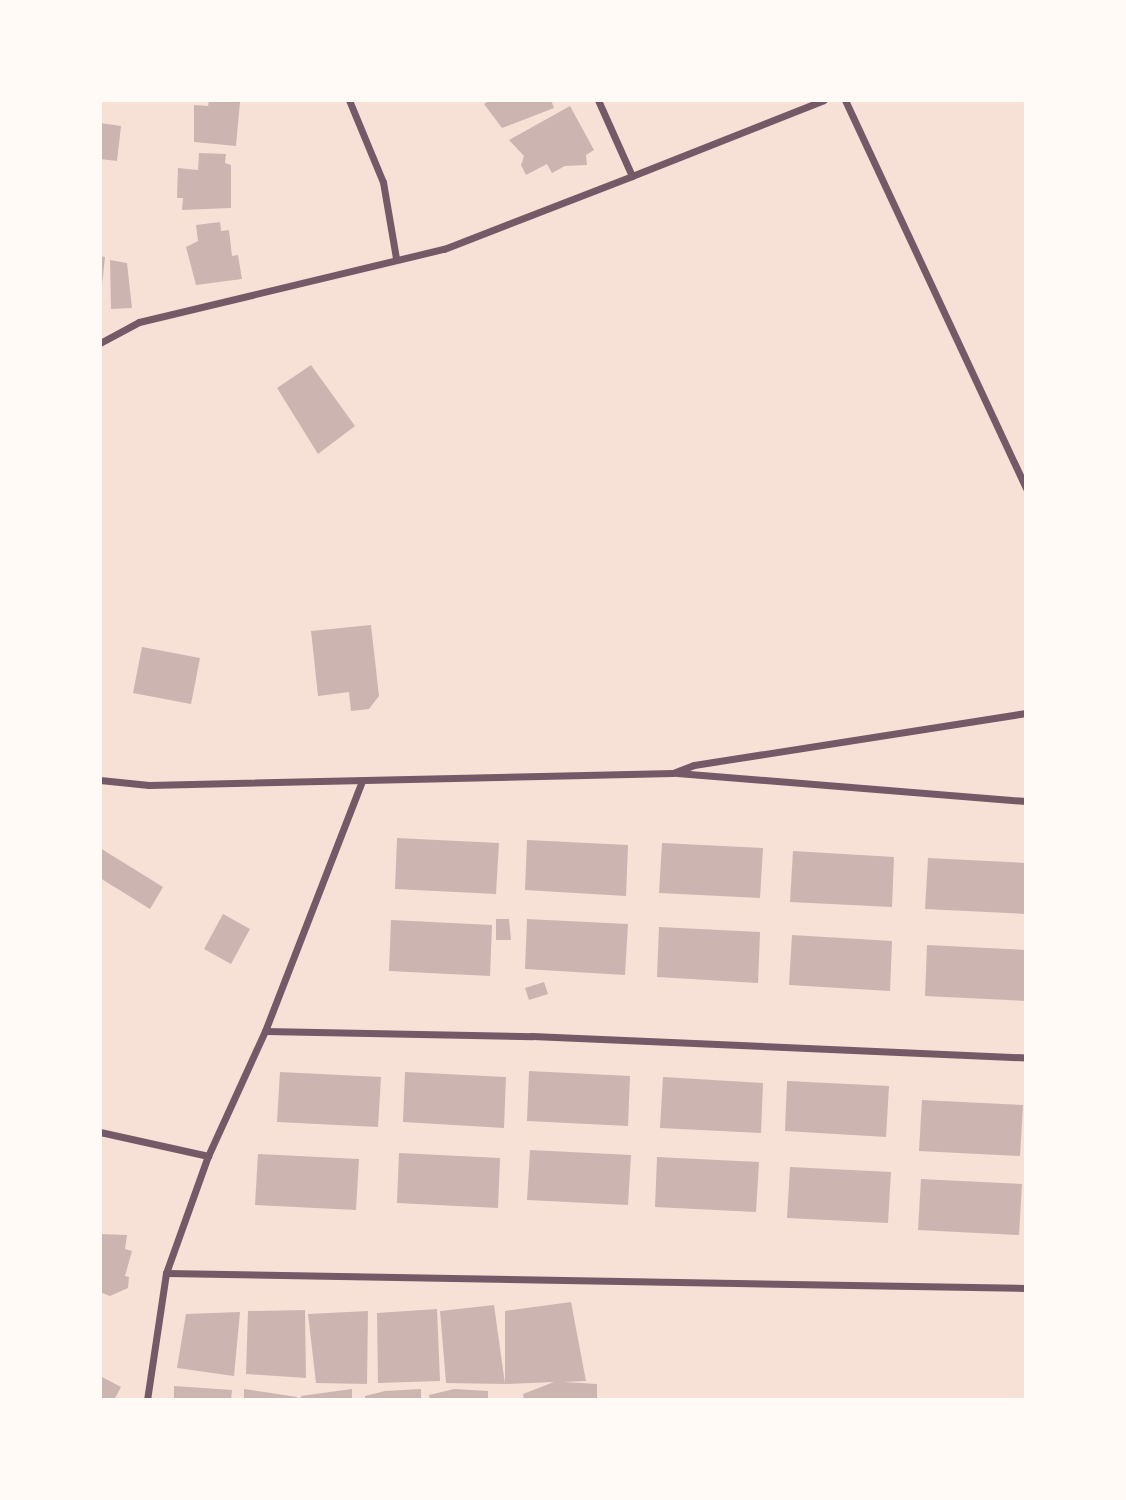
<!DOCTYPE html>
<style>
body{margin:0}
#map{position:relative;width:1126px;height:1500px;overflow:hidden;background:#f7e1d7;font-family:"Roboto Condensed",sans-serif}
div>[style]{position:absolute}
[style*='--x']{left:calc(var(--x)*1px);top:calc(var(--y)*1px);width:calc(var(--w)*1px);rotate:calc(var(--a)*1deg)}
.building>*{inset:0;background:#ccb4b1}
.minor>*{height:7px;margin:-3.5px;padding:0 3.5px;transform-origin:3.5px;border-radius:3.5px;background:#755966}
span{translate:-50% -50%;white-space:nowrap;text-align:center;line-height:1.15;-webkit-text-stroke:7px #fffaf5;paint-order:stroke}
.frame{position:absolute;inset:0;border:102px solid #fffaf5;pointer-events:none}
</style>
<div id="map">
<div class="building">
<i style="clip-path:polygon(209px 100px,240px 102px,236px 146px,194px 142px,194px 105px,208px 106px)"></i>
<i style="clip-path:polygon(490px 100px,551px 100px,554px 108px,502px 128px,484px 104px)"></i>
<i style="clip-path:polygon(570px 106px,594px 150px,586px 155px,587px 165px,565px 166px,552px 173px,547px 164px,526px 175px,521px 165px,524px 156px,509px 140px)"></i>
<i style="clip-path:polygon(100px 123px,121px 126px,117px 161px,100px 159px)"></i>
<i style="clip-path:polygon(199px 153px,226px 154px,225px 163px,231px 165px,231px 208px,182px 210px,183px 198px,177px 198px,178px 168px,198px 170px)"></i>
<i style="clip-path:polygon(220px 222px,221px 231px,229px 230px,232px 256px,238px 255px,242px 279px,196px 285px,186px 247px,198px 241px,196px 225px)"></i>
<i style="clip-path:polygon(100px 256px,105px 257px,102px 285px,100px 285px)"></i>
<i style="clip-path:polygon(110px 260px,127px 263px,132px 308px,111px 309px)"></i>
<i style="clip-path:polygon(311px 365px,355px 426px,318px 454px,277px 388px)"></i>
<i style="clip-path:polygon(371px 625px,379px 696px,369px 709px,351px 711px,349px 692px,318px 696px,311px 631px)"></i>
<i style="clip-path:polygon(142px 647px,200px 658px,191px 704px,133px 693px)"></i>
<i style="clip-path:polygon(397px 838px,499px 843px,496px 894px,395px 889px)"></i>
<i style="clip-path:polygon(527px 840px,628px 845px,626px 896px,525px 890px)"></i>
<i style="clip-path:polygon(662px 843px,763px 848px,760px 898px,659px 893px)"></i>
<i style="clip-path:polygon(100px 848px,163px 887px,150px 909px,100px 878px)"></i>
<i style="clip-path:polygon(793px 851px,894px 857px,892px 907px,790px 902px)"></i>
<i style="clip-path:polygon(928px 858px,1026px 863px,1026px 914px,925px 909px)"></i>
<i style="clip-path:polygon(223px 914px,250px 929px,231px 964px,204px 949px)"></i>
<i style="clip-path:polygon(496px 919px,509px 919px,511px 940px,496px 940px)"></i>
<i style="clip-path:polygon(527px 919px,628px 924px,625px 975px,525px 969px)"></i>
<i style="clip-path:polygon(391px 920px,492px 925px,490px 976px,389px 971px)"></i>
<i style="clip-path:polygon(659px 927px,760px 932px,758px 983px,657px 977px)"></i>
<i style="clip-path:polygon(792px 935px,892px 941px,890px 991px,789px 985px)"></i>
<i style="clip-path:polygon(927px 945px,1026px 950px,1026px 1001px,925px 996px)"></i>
<i style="clip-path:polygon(544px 982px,548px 994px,529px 1000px,525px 988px)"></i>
<i style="clip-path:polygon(529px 1071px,630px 1076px,628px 1126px,527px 1121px)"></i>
<i style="clip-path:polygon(280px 1072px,381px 1077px,378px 1127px,277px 1122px)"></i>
<i style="clip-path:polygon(405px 1072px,506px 1077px,504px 1128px,403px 1122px)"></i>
<i style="clip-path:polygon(663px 1077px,763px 1083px,761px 1133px,660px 1128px)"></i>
<i style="clip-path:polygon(787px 1081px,889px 1086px,886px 1137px,785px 1131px)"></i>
<i style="clip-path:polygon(922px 1100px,1023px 1105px,1020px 1156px,919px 1151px)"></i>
<i style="clip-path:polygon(530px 1150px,631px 1155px,628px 1205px,527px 1200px)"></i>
<i style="clip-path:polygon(399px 1153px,500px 1158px,498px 1208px,397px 1203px)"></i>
<i style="clip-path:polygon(258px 1154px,359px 1159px,356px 1210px,255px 1205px)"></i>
<i style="clip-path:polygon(657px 1157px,759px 1162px,756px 1212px,655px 1207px)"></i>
<i style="clip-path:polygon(790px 1167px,891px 1172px,888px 1223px,787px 1218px)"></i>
<i style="clip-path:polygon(921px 1179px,1022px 1184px,1019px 1235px,918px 1230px)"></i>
<i style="clip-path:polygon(100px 1234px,127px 1235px,125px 1249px,132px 1251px,125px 1276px,129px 1277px,128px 1288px,110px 1296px,100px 1292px)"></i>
<i style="clip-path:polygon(571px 1302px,586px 1381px,563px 1382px,597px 1384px,597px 1400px,524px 1400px,523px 1394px,554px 1382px,505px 1384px,505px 1311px)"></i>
<i style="clip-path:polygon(494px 1305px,505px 1384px,446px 1383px,440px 1311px)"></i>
<i style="clip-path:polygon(437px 1309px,440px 1381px,378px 1383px,377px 1313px)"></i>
<i style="clip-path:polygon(305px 1310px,306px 1378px,246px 1374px,248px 1311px)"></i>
<i style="clip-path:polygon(368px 1311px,367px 1384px,316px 1383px,308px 1314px)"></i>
<i style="clip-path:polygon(240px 1312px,234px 1376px,177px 1368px,186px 1314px)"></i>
<i style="clip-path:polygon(100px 1376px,121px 1387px,114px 1400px,100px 1400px)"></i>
<i style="clip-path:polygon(174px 1386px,232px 1390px,231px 1400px,174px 1400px)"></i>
<i style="clip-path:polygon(244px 1389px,297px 1397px,297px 1400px,244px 1400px)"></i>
<i style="clip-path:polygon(352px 1389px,352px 1400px,301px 1400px,301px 1396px)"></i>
<i style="clip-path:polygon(421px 1389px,421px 1400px,365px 1400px,365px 1396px,385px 1391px)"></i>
<i style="clip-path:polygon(454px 1389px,488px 1391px,488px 1400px,430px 1400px,429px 1395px)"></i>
</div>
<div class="minor">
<i style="--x:349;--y:100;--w:89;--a:67.5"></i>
<i style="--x:383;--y:182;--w:77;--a:80.3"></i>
<i style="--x:845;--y:100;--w:429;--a:65"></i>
<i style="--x:632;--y:176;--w:206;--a:-21.6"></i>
<i style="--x:100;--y:343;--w:44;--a:-28.3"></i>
<i style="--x:139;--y:322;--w:314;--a:-13.5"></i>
<i style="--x:444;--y:249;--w:202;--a:-21.2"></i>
<i style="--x:632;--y:176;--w:83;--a:-114.1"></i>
<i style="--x:677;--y:773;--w:350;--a:4.6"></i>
<i style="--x:100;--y:780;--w:49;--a:5.8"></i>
<i style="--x:149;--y:785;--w:524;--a:-1.31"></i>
<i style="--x:673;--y:773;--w:22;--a:-21"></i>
<i style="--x:694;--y:765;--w:336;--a:-8.9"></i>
<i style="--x:265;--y:1031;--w:267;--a:1.1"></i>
<i style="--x:532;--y:1036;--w:494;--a:2.5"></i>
<i style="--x:100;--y:1132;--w:111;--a:12.5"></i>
<i style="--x:166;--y:1273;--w:860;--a:1"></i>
<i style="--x:147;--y:1400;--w:128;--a:-81.5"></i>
<i style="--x:166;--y:1273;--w:124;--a:-70.3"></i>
<i style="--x:208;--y:1156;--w:137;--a:-65.5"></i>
<i style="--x:265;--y:1031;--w:268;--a:-68.8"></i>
</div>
<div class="frame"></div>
</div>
